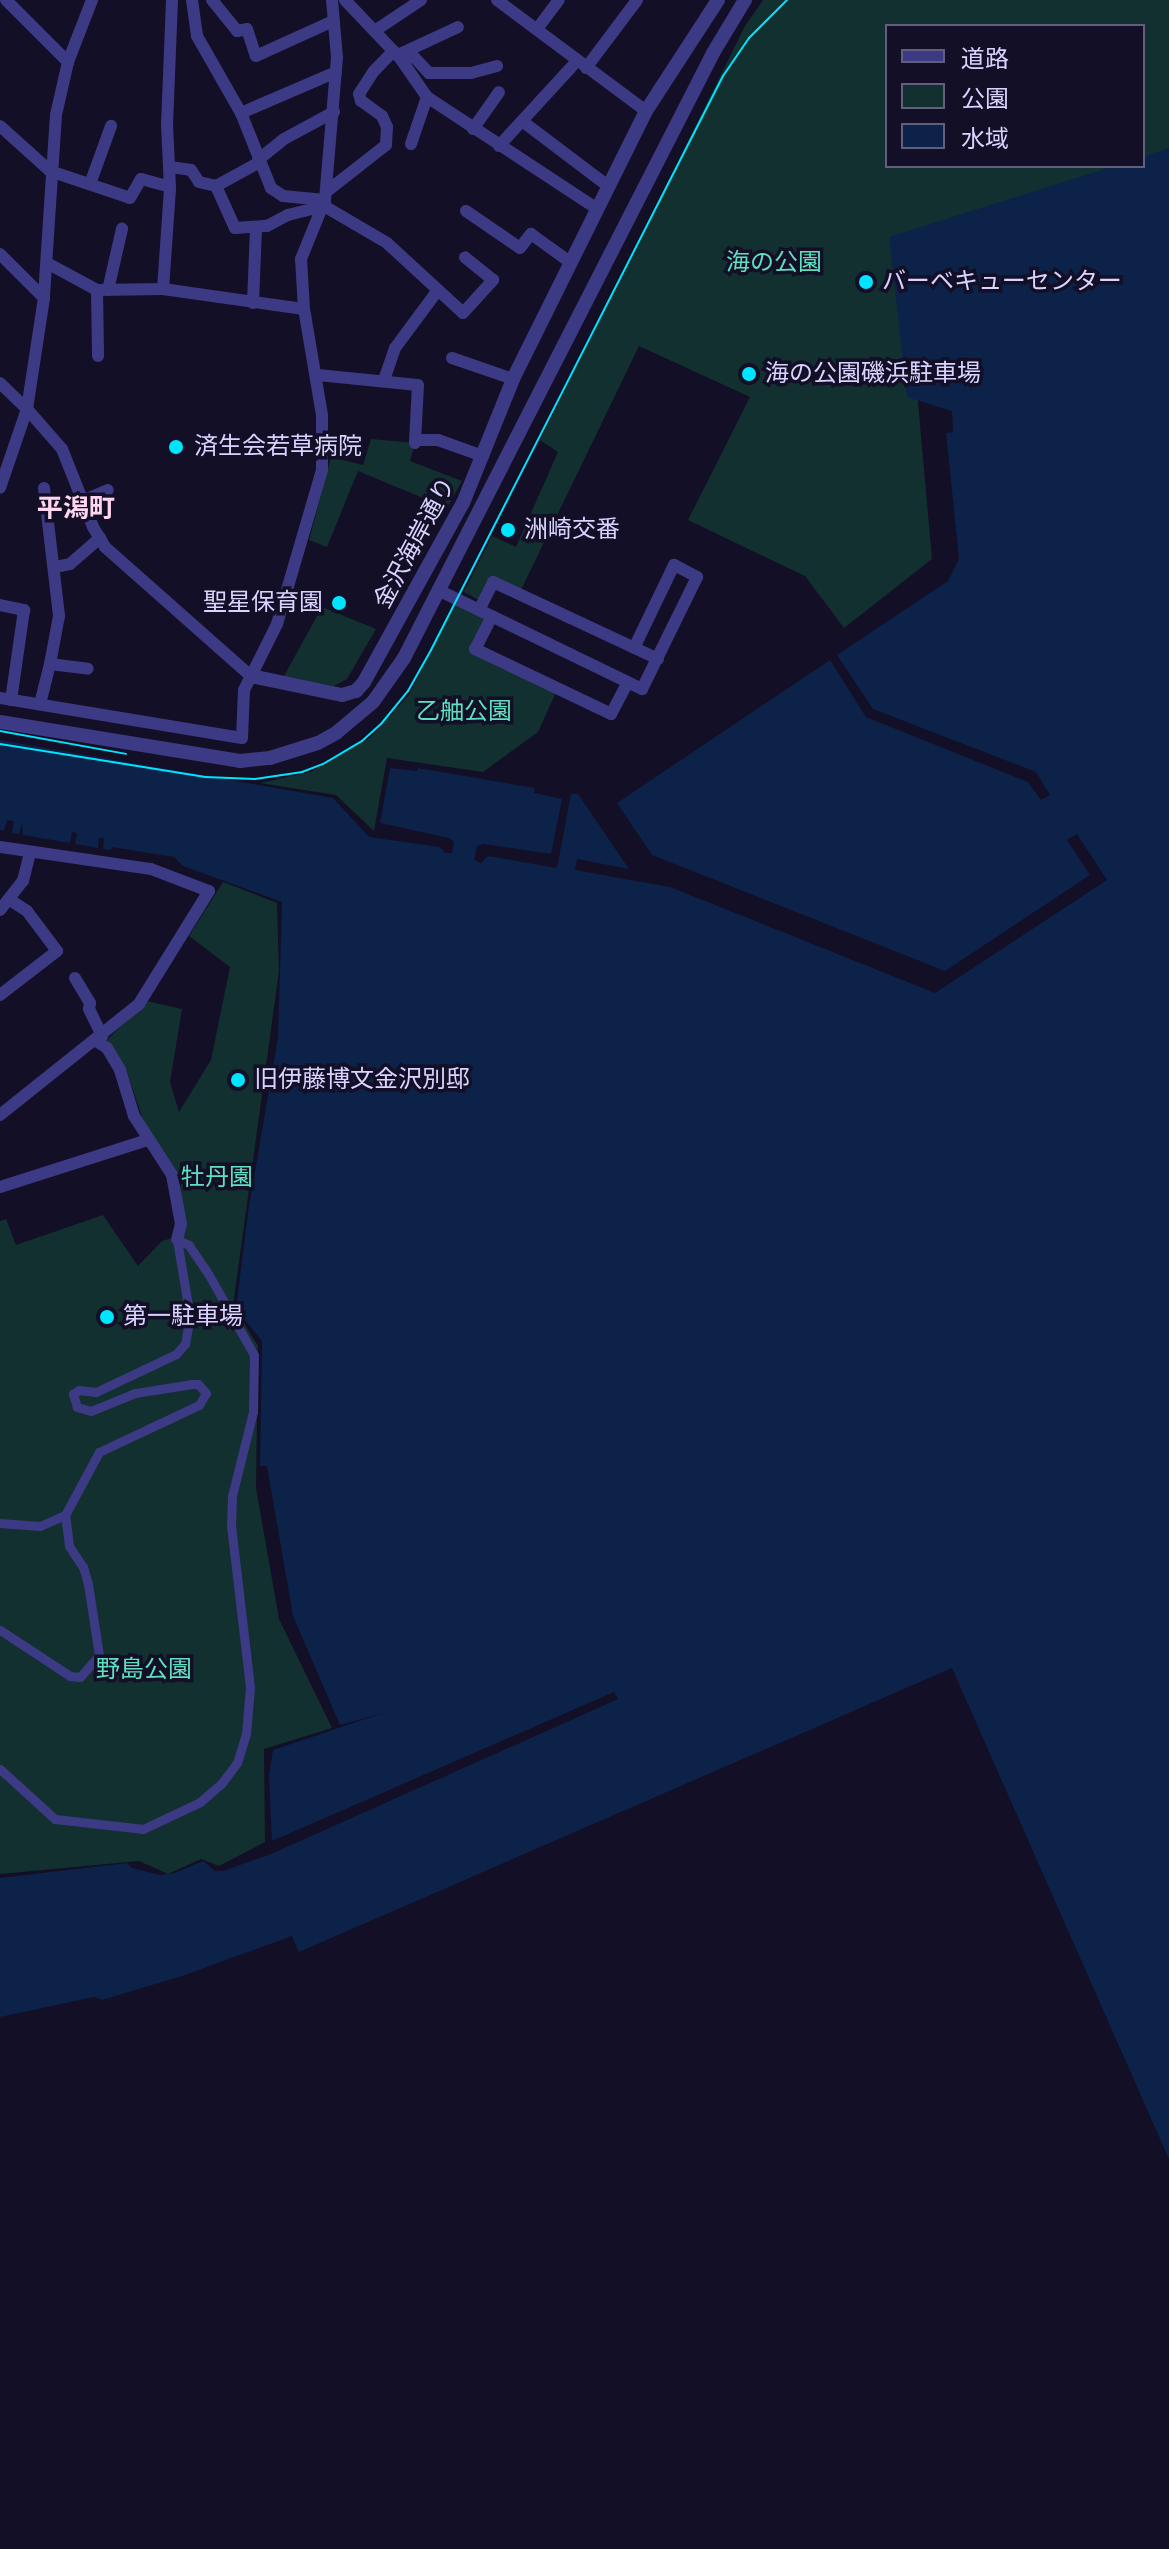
<!DOCTYPE html>
<meta charset="utf-8">
<style>
body{margin:0}
#map{position:relative;width:1169px;height:2549px;overflow:hidden;background:#130f26;font-family:"Work Sans","Noto Sans JP",sans-serif}
div>[style]{position:absolute}
[style*='--x']{left:calc(var(--x)*1px);top:calc(var(--y)*1px);width:calc(var(--w)*1px);rotate:calc(var(--a)*1deg)}
.green>*{inset:0;background:#12302f}
.water>*{inset:0;background:#0c2248}
.pedestrian>*{height:9px;margin:-4.5px;padding:0 4.5px;transform-origin:4.5px;border-radius:4.5px;background:#3d3a85}
.minor>*{height:12px;margin:-6px;padding:0 6px;transform-origin:6px;border-radius:6px;background:#3d3a85}
.tertiary>*{height:14px;margin:-7px;padding:0 7px;transform-origin:7px;border-radius:7px;background:#3d3a85}
.tram>*{height:2px;margin:-1px;padding:0 1px;transform-origin:1px;border-radius:1px;background:#00e5ff}
.dots>*{width:22px;height:22px;translate:-50% -50%;box-sizing:border-box;border:4px solid #130f26;border-radius:50%}
span{translate:-50% -50%;white-space:nowrap;text-align:center;line-height:1.15;-webkit-text-stroke:7px #130f26;paint-order:stroke}
.park-label{font-size:24px;color:#5fe0c0}
.poi-label{font-size:24px;color:#d9d4ff}
.left{translate:0 -50%;text-align:left}
.right{translate:-100% -50%;text-align:right}
.street-label{font-size:24px;color:#d9d4ff}
.neighbourhood-label{font-size:26px;color:#ffd6f0;font-weight:700}
.legend{position:absolute;left:885px;top:24px;width:260px;height:144px;box-sizing:border-box;background:#130f26;border:2px solid #625e7d;margin:0;padding:10px 14px;list-style:none;font-size:24px;color:#d9d4ff}
.legend li{display:flex;align-items:center;gap:16px;height:40px}
.legend b{width:40px;border:2px solid #625e7d}
</style>
<div id="map">
<div class="green">
<i style="clip-path:polygon(evenodd,763px 0,1169px 0,1169px 172px,904px 245px,932px 559px,844px 628px,805px 576px,688px 520px,750px 397px,639px 346px,520px 592px,492px 579px,481px 601px,464px 592px,492px 536px,516px 547px,558px 452px,540px 440px,745px 26px,763px 0,887px 26px,1143px 26px,1143px 166px,887px 166px,887px 26px)"></i>
<i style="clip-path:polygon(371px 439px,415px 443px,410px 461px,462px 481px,447px 508px,358px 471px,327px 547px,309px 540px,331px 457px,363px 465px)"></i>
<i style="clip-path:polygon(455px 604px,484px 618px,470px 652px,556px 692px,538px 732px,483px 772px,387px 758px,374px 831px,336px 795px,260px 783px,311px 772px,371px 737px,409px 695px)"></i>
<i style="clip-path:polygon(322px 607px,376px 629px,347px 679px,334px 686px,284px 676px)"></i>
<i style="clip-path:polygon(223px 882px,277px 903px,279px 971px,233px 1306px,258px 1346px,256px 1488px,279px 1619px,332px 1728px,264px 1749px,265px 1842px,219px 1866px,201px 1859px,168px 1874px,139px 1861px,0 1874px,0 1221px,6px 1219px,16px 1245px,103px 1215px,138px 1266px,162px 1241px,185px 1234px,180px 1176px,145px 1125px,125px 1067px,107px 1040px,146px 1001px,182px 1009px,170px 1082px,179px 1112px,211px 1060px,230px 967px,189px 936px)"></i>
</div>
<div class="water">
<i style="clip-path:polygon(1169px 148px,1169px 2159px,952px 1668px,299px 1952px,292px 1936px,182px 1976px,102px 2000px,94px 1997px,0 2017px,0 1878px,127px 1863px,132px 1868px,160px 1875px,175px 1873px,203px 1861px,215px 1871px,223px 1871px,271px 1854px,618px 1699px,614px 1692px,272px 1841px,269px 1776px,273px 1750px,383px 1713px,340px 1725px,293px 1616px,267px 1466px,260px 1466px,262px 1341px,236px 1309px,248px 1212px,278px 1038px,282px 902px,183px 866px,174px 857px,112px 847px,111px 850px,103px 849px,104px 838px,99px 838px,98px 848px,75px 844px,77px 833px,72px 832px,70px 843px,23px 835px,22px 823px,19px 834px,12px 833px,14px 821px,7px 820px,4px 831px,0 830px,0 740px,333px 798px,369px 837px,440px 847px,445px 853px,452px 853px,454px 842px,449px 838px,380px 823px,390px 768px,417px 771px,418px 768px,535px 788px,534px 793px,562px 799px,551px 854px,484px 844px,477px 846px,474px 860px,481px 863px,488px 856px,557px 868px,571px 794px,578px 794px,629px 869px,577px 859px,575px 870px,670px 887px,935px 993px,1107px 880px,1077px 834px,1067px 840px,1090px 875px,945px 971px,652px 855px,617px 803px,830px 660px,866px 717px,1028px 782px,1041px 800px,1050px 795px,1036px 772px,873px 709px,837px 655px,948px 581px,959px 559px,946px 433px,953px 432px,952px 411px,907px 397px,889px 237px,1114px 166px,1143px 166px,1143px 157px)"></i>
</div>
<div class="pedestrian">
<i style="--x:0;--y:1523;--w:40;--a:4.3"></i>
<i style="--x:40;--y:1526;--w:27;--a:-24"></i>
<i style="--x:0;--y:1630;--w:84;--a:33.3"></i>
<i style="--x:70;--y:1676;--w:10;--a:6"></i>
<i style="--x:80;--y:1677;--w:29;--a:-49"></i>
<i style="--x:99;--y:1655;--w:72;--a:-98.8"></i>
<i style="--x:88;--y:1584;--w:18;--a:-106"></i>
<i style="--x:83;--y:1567;--w:25;--a:-124"></i>
<i style="--x:69;--y:1546;--w:31;--a:-97"></i>
<i style="--x:65;--y:1515;--w:72;--a:-61.6"></i>
<i style="--x:99;--y:1452;--w:110;--a:-25.2"></i>
<i style="--x:199;--y:1405;--w:14;--a:-60"></i>
<i style="--x:206;--y:1393;--w:12;--a:-132"></i>
<i style="--x:198;--y:1384;--w:6;--a:180"></i>
<i style="--x:192;--y:1384;--w:58;--a:171"></i>
<i style="--x:135;--y:1393;--w:48;--a:157.8"></i>
<i style="--x:91;--y:1411;--w:15;--a:-164"></i>
<i style="--x:77;--y:1407;--w:14;--a:-107"></i>
<i style="--x:73;--y:1394;--w:7;--a:-34"></i>
<i style="--x:79;--y:1390;--w:17;--a:7"></i>
<i style="--x:96;--y:1392;--w:89;--a:-25.4"></i>
<i style="--x:176;--y:1354;--w:13;--a:-48"></i>
<i style="--x:185;--y:1344;--w:27;--a:-80"></i>
<i style="--x:190;--y:1317;--w:78;--a:-99.6"></i>
<i style="--x:0;--y:1769;--w:74;--a:42.3"></i>
<i style="--x:55;--y:1819;--w:89;--a:6.5"></i>
<i style="--x:143;--y:1829;--w:63;--a:-25.3"></i>
<i style="--x:200;--y:1802;--w:28;--a:-41"></i>
<i style="--x:221;--y:1784;--w:26;--a:-53"></i>
<i style="--x:237;--y:1763;--w:30;--a:-73"></i>
<i style="--x:246;--y:1734;--w:47;--a:-85.1"></i>
<i style="--x:250;--y:1687;--w:162;--a:-96.7"></i>
<i style="--x:231;--y:1526;--w:30;--a:-88"></i>
<i style="--x:232;--y:1496;--w:87;--a:-76"></i>
<i style="--x:253;--y:1412;--w:57;--a:-89"></i>
<i style="--x:254;--y:1355;--w:92;--a:-119.4"></i>
<i style="--x:209;--y:1275;--w:36;--a:-124"></i>
<i style="--x:189;--y:1245;--w:13;--a:-157"></i>
</div>
<div class="minor">
<i style="--x:6;--y:0;--w:88;--a:45"></i>
<i style="--x:92;--y:0;--w:66;--a:111.2"></i>
<i style="--x:68;--y:62;--w:54;--a:102.8"></i>
<i style="--x:56;--y:115;--w:183;--a:93.8"></i>
<i style="--x:44;--y:298;--w:112;--a:98.7"></i>
<i style="--x:27;--y:409;--w:53;--a:48.8"></i>
<i style="--x:62;--y:449;--w:84;--a:68.3"></i>
<i style="--x:93;--y:527;--w:23;--a:59"></i>
<i style="--x:105;--y:547;--w:195;--a:41.5"></i>
<i style="--x:192;--y:0;--w:36;--a:82"></i>
<i style="--x:197;--y:36;--w:89;--a:60.3"></i>
<i style="--x:241;--y:113;--w:81;--a:68.2"></i>
<i style="--x:271;--y:188;--w:14;--a:34"></i>
<i style="--x:283;--y:196;--w:42;--a:5.4"></i>
<i style="--x:212;--y:0;--w:40;--a:51"></i>
<i style="--x:237;--y:31;--w:10;--a:-11"></i>
<i style="--x:247;--y:29;--w:28;--a:72"></i>
<i style="--x:256;--y:56;--w:85;--a:-24.4"></i>
<i style="--x:345;--y:0;--w:80;--a:46.5"></i>
<i style="--x:400;--y:58;--w:47;--a:55.3"></i>
<i style="--x:427;--y:97;--w:202;--a:33.3"></i>
<i style="--x:497;--y:0;--w:186;--a:36.7"></i>
<i style="--x:537;--y:29;--w:36;--a:-53"></i>
<i style="--x:376;--y:30;--w:54;--a:-33.7"></i>
<i style="--x:398;--y:55;--w:66;--a:-25"></i>
<i style="--x:400;--y:58;--w:14;--a:-4"></i>
<i style="--x:414;--y:57;--w:22;--a:47"></i>
<i style="--x:429;--y:73;--w:42;--a:0"></i>
<i style="--x:471;--y:73;--w:27;--a:-15"></i>
<i style="--x:586;--y:68;--w:85;--a:-53.1"></i>
<i style="--x:241;--y:113;--w:103;--a:-23.3"></i>
<i style="--x:522;--y:121;--w:108;--a:37.1"></i>
<i style="--x:0;--y:126;--w:67;--a:42"></i>
<i style="--x:50;--y:171;--w:84;--a:18.6"></i>
<i style="--x:130;--y:198;--w:22;--a:-60"></i>
<i style="--x:141;--y:179;--w:30;--a:15"></i>
<i style="--x:473;--y:129;--w:45;--a:-54.9"></i>
<i style="--x:411;--y:144;--w:50;--a:-71.2"></i>
<i style="--x:499;--y:146;--w:115;--a:-47.5"></i>
<i style="--x:258;--y:160;--w:33;--a:-39"></i>
<i style="--x:284;--y:139;--w:57;--a:-28.4"></i>
<i style="--x:170;--y:167;--w:21;--a:8"></i>
<i style="--x:191;--y:170;--w:14;--a:56"></i>
<i style="--x:199;--y:182;--w:17;--a:13"></i>
<i style="--x:216;--y:186;--w:46;--a:65.7"></i>
<i style="--x:235;--y:228;--w:32;--a:-4"></i>
<i style="--x:267;--y:226;--w:24;--a:-28"></i>
<i style="--x:288;--y:215;--w:37;--a:-14"></i>
<i style="--x:324;--y:206;--w:73;--a:30.4"></i>
<i style="--x:387;--y:243;--w:103;--a:42.6"></i>
<i style="--x:463;--y:313;--w:45;--a:-47.7"></i>
<i style="--x:493;--y:280;--w:36;--a:-141"></i>
<i style="--x:90;--y:184;--w:62;--a:-70.1"></i>
<i style="--x:216;--y:186;--w:48;--a:-28.7"></i>
<i style="--x:326;--y:192;--w:76;--a:-38.1"></i>
<i style="--x:386;--y:145;--w:18;--a:-87"></i>
<i style="--x:387;--y:127;--w:12;--a:-114"></i>
<i style="--x:382;--y:116;--w:26;--a:-144"></i>
<i style="--x:361;--y:101;--w:7;--a:-106"></i>
<i style="--x:359;--y:94;--w:27;--a:-57"></i>
<i style="--x:374;--y:71;--w:28;--a:-46"></i>
<i style="--x:466;--y:211;--w:65;--a:34.4"></i>
<i style="--x:520;--y:248;--w:18;--a:-52"></i>
<i style="--x:531;--y:234;--w:48;--a:35.7"></i>
<i style="--x:0;--y:254;--w:62;--a:45"></i>
<i style="--x:47;--y:263;--w:57;--a:28.4"></i>
<i style="--x:97;--y:290;--w:66;--a:-0.9"></i>
<i style="--x:163;--y:289;--w:142;--a:8.1"></i>
<i style="--x:163;--y:289;--w:101;--a:-86"></i>
<i style="--x:170;--y:188;--w:63;--a:-92.7"></i>
<i style="--x:167;--y:125;--w:125;--a:-87.7"></i>
<i style="--x:97;--y:290;--w:66;--a:89.1"></i>
<i style="--x:108;--y:290;--w:63;--a:-77.1"></i>
<i style="--x:253;--y:303;--w:75;--a:-87.7"></i>
<i style="--x:452;--y:358;--w:65;--a:19"></i>
<i style="--x:318;--y:375;--w:100;--a:5.7"></i>
<i style="--x:418;--y:385;--w:58;--a:93"></i>
<i style="--x:384;--y:380;--w:34;--a:-71"></i>
<i style="--x:395;--y:348;--w:72;--a:-53.4"></i>
<i style="--x:0;--y:383;--w:37;--a:44"></i>
<i style="--x:27;--y:409;--w:83;--a:108.9"></i>
<i style="--x:417;--y:440;--w:21;--a:0"></i>
<i style="--x:438;--y:440;--w:48;--a:19.6"></i>
<i style="--x:44;--y:488;--w:129;--a:83.3"></i>
<i style="--x:59;--y:616;--w:49;--a:100.6"></i>
<i style="--x:82;--y:501;--w:28;--a:-23"></i>
<i style="--x:55;--y:567;--w:15;--a:-11"></i>
<i style="--x:70;--y:564;--w:40;--a:-41"></i>
<i style="--x:438;--y:590;--w:227;--a:25.9"></i>
<i style="--x:642;--y:689;--w:125;--a:-63.8"></i>
<i style="--x:697;--y:577;--w:26;--a:-152"></i>
<i style="--x:674;--y:565;--w:92;--a:115.7"></i>
<i style="--x:0;--y:605;--w:25;--a:12"></i>
<i style="--x:24;--y:610;--w:91;--a:98.2"></i>
<i style="--x:479;--y:610;--w:31;--a:-63"></i>
<i style="--x:493;--y:582;--w:182;--a:25"></i>
<i style="--x:492;--y:616;--w:37;--a:117"></i>
<i style="--x:475;--y:649;--w:151;--a:25.5"></i>
<i style="--x:611;--y:714;--w:36;--a:-62"></i>
<i style="--x:0;--y:698;--w:245;--a:9.4"></i>
<i style="--x:242;--y:738;--w:48;--a:-87.6"></i>
<i style="--x:244;--y:690;--w:74;--a:-63.4"></i>
<i style="--x:277;--y:624;--w:160;--a:-73.7"></i>
<i style="--x:322;--y:470;--w:55;--a:-90"></i>
<i style="--x:322;--y:415;--w:108;--a:-99.6"></i>
<i style="--x:304;--y:309;--w:50;--a:-93.4"></i>
<i style="--x:301;--y:259;--w:64;--a:-67.9"></i>
<i style="--x:325;--y:200;--w:143;--a:-85.2"></i>
<i style="--x:337;--y:58;--w:58;--a:-94.9"></i>
<i style="--x:40;--y:704;--w:41;--a:-76"></i>
<i style="--x:50;--y:664;--w:38;--a:7"></i>
<i style="--x:0;--y:847;--w:153;--a:8.3"></i>
<i style="--x:151;--y:869;--w:62;--a:20.8"></i>
<i style="--x:209;--y:891;--w:133;--a:121.8"></i>
<i style="--x:139;--y:1004;--w:178;--a:141.4"></i>
<i style="--x:0;--y:910;--w:37;--a:-52"></i>
<i style="--x:23;--y:881;--w:30;--a:-76"></i>
<i style="--x:75;--y:978;--w:29;--a:59"></i>
<i style="--x:90;--y:1003;--w:6;--a:99"></i>
<i style="--x:89;--y:1009;--w:30;--a:64"></i>
<i style="--x:0;--y:995;--w:72;--a:-37.7"></i>
<i style="--x:57;--y:951;--w:50;--a:-126.9"></i>
<i style="--x:27;--y:911;--w:20;--a:-147"></i>
<i style="--x:96;--y:1041;--w:13;--a:32"></i>
<i style="--x:107;--y:1048;--w:26;--a:59"></i>
<i style="--x:120;--y:1070;--w:48;--a:73.1"></i>
<i style="--x:134;--y:1116;--w:70;--a:57.2"></i>
<i style="--x:172;--y:1175;--w:50;--a:79.6"></i>
<i style="--x:181;--y:1224;--w:16;--a:104"></i>
<i style="--x:0;--y:1187;--w:154;--a:-17.7"></i>
</div>
<div class="tertiary">
<i style="--x:251;--y:676;--w:93;--a:11.8"></i>
<i style="--x:342;--y:695;--w:15;--a:-16"></i>
<i style="--x:356;--y:691;--w:12;--a:-48"></i>
<i style="--x:364;--y:682;--w:205;--a:-61.1"></i>
<i style="--x:463;--y:503;--w:134;--a:-68"></i>
<i style="--x:513;--y:379;--w:299;--a:-63.6"></i>
<i style="--x:646;--y:111;--w:132;--a:-57"></i>
<i style="--x:0;--y:722;--w:243;--a:9.2"></i>
<i style="--x:240;--y:761;--w:30;--a:-6"></i>
<i style="--x:270;--y:758;--w:50;--a:-17.4"></i>
<i style="--x:318;--y:743;--w:21;--a:-29"></i>
<i style="--x:336;--y:733;--w:48;--a:-40"></i>
<i style="--x:373;--y:702;--w:54;--a:-54.8"></i>
<i style="--x:404;--y:658;--w:679;--a:-62.94"></i>
<i style="--x:713;--y:53;--w:62;--a:-58.9"></i>
</div>
<div class="tram">
<i style="--x:0;--y:731;--w:128;--a:10.3"></i>
<i style="--x:0;--y:744;--w:208;--a:9.1"></i>
<i style="--x:205;--y:777;--w:50;--a:2.3"></i>
<i style="--x:255;--y:779;--w:48;--a:-8.5"></i>
<i style="--x:302;--y:772;--w:22;--a:-21"></i>
<i style="--x:323;--y:764;--w:45;--a:-30.5"></i>
<i style="--x:362;--y:741;--w:25;--a:-42"></i>
<i style="--x:381;--y:724;--w:43;--a:-50.7"></i>
<i style="--x:408;--y:691;--w:47;--a:-60.7"></i>
<i style="--x:431;--y:650;--w:644;--a:-63.04"></i>
<i style="--x:723;--y:76;--w:46;--a:-55.6"></i>
<i style="--x:749;--y:38;--w:54;--a:-45"></i>
</div>
<div class="dots">
<i style="left:866px;top:282px;background:#00e5ff"></i>
<i style="left:749px;top:374px;background:#00e5ff"></i>
<i style="left:176px;top:447px;background:#00e5ff"></i>
<i style="left:508px;top:530px;background:#00e5ff"></i>
<i style="left:339px;top:603px;background:#00e5ff"></i>
<i style="left:238px;top:1080px;background:#00e5ff"></i>
<i style="left:107px;top:1317px;background:#00e5ff"></i>
</div>
<div class="park-label">
<span style="left:774px;top:263px">海の公園</span>
<span style="left:464px;top:712px">乙舳公園</span>
<span style="left:217px;top:1178px">牡丹園</span>
<span style="left:144px;top:1670px">野島公園</span>
</div>
<div class="poi-label">
<span class="left" style="left:882px;top:282px">バーベキューセンター</span>
<span class="left" style="left:765px;top:374px">海の公園磯浜駐車場</span>
<span class="left" style="left:194px;top:447px">済生会若草病院</span>
<span class="left" style="left:524px;top:530px">洲崎交番</span>
<span class="right" style="left:323px;top:603px">聖星保育園</span>
<span class="left" style="left:254px;top:1080px">旧伊藤博文金沢別邸</span>
<span class="left" style="left:123px;top:1317px">第一駐車場</span>
</div>
<div class="street-label">
<span style="left:415px;top:543px;rotate:-62deg">金沢海岸通り</span>
</div>
<div class="neighbourhood-label">
<span style="left:76px;top:509px">平潟町</span>
</div>
<ul class="legend">
<li><b style="height:10px;background:#3d3a85"></b>道路</li>
<li><b style="height:22px;background:#12302f"></b>公園</li>
<li><b style="height:22px;background:#0c2248"></b>水域</li>
</ul>
</div>
